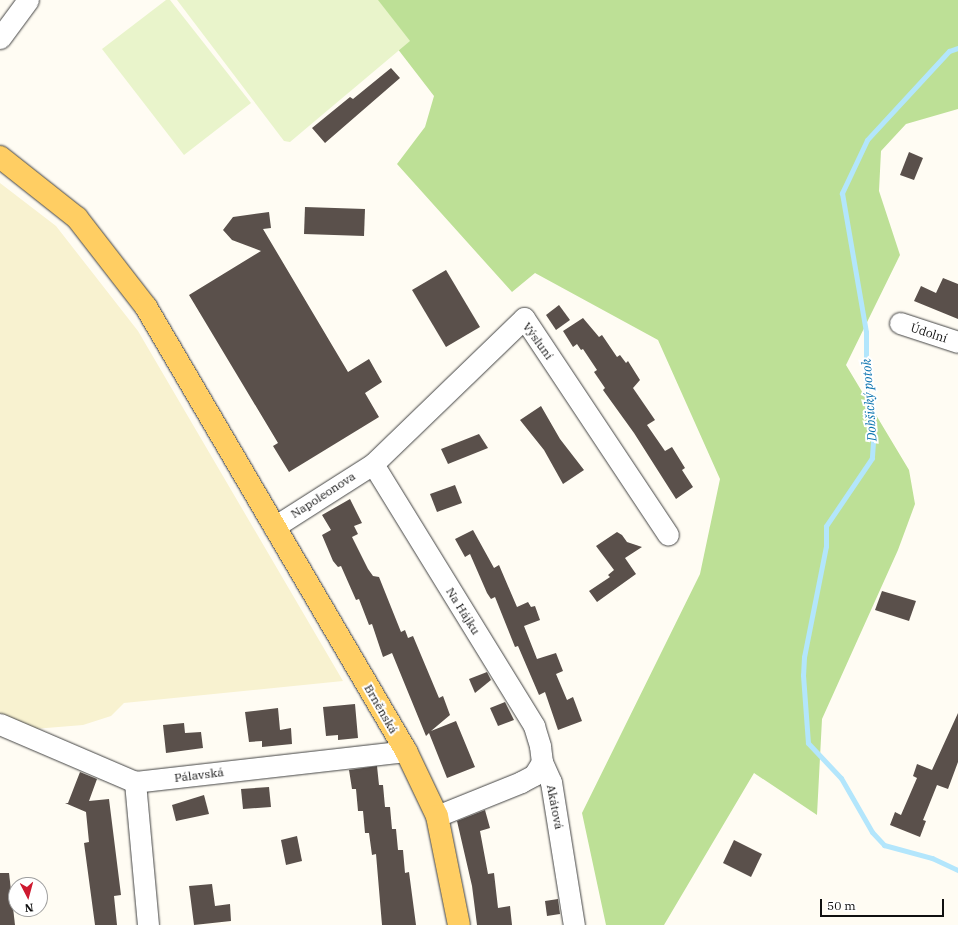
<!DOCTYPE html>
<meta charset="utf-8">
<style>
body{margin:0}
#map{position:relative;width:958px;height:925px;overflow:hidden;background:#fffcf3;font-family:"IBM Plex Serif",serif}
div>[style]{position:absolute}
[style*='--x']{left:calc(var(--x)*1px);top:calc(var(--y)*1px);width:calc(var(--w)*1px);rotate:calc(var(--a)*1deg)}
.farmland>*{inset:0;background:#f8f2d0}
.forest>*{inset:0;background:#bde096}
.pitch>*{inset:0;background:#e9f4cb}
.stream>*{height:5px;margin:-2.5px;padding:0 2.5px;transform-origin:2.5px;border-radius:2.5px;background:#b3e6fc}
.building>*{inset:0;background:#5a504b}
.roads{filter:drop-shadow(0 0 1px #434343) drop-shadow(0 0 1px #434343)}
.minor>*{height:21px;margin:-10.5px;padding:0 10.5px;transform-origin:10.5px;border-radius:10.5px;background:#fff}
.major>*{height:22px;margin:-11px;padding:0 11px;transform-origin:11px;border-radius:11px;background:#ffce63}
span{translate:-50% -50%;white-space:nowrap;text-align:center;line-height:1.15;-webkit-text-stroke:4px #fff;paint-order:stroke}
.street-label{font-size:12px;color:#101010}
.water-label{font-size:13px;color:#0c74af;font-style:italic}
.north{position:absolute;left:8px;top:877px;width:40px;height:40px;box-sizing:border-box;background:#fff;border:1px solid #9f9f9f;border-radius:50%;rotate:174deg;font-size:11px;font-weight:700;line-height:16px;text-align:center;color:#101010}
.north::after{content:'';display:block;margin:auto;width:14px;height:18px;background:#ce1a30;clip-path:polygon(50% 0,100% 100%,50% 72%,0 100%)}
.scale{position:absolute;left:820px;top:899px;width:124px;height:18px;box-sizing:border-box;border:2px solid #101010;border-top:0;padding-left:5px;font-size:12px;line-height:14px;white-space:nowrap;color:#101010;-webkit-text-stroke:3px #fff;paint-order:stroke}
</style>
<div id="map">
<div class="farmland">
<i style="clip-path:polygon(0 183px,56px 226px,138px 331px,343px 681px,124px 703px,111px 716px,83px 725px,34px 729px,0 715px)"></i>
</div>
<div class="forest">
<i style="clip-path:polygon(360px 0,958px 0,958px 109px,906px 124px,881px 151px,879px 191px,900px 255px,846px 365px,909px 470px,915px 504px,898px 550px,822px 719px,817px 815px,754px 773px,664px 925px,606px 925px,582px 813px,700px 574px,720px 479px,658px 340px,535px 273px,512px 292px,397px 164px,425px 127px,434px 96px)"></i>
</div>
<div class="pitch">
<i style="clip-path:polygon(166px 0,170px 0,251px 103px,184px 155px,102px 49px)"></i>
<i style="clip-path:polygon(177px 0,378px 0,410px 41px,290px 142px,284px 141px)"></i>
</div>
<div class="stream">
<i style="--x:958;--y:48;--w:9;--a:162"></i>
<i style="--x:949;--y:51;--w:121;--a:132.7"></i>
<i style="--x:867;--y:140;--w:59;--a:115.3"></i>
<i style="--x:842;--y:193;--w:141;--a:80.2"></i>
<i style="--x:866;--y:332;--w:53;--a:90"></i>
<i style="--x:866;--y:385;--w:57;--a:83"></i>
<i style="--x:873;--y:442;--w:16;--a:94"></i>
<i style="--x:872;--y:458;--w:82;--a:124.1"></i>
<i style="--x:826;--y:526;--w:20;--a:90"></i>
<i style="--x:826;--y:546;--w:113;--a:101.2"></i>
<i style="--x:804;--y:657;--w:18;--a:93"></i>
<i style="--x:803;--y:675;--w:68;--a:85.8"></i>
<i style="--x:808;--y:743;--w:48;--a:46.7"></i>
<i style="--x:841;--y:778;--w:62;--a:60.1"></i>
<i style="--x:872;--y:832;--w:18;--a:47"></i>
<i style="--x:884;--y:845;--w:50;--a:15.2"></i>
<i style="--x:932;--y:858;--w:29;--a:25"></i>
</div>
<div class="building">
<i style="clip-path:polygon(391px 68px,400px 78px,325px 143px,312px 128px,350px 97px,353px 99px)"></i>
<i style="clip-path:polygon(909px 152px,923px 158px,914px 180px,900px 175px)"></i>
<i style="clip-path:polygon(305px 207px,365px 209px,364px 236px,304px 234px)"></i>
<i style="clip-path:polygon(269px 212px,271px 228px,263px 229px,348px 372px,369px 359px,382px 382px,365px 393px,379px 417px,289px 472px,273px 446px,278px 443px,189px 295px,261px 251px,232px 240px,223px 230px,233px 217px)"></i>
<i style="clip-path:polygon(446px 270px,480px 327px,446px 347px,412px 290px)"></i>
<i style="clip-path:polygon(943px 278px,958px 284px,958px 319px,914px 301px,921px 286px,936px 293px)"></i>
<i style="clip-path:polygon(559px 305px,570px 320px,556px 330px,546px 315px)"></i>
<i style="clip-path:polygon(583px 318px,599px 337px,602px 335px,617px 357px,620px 355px,626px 363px,628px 361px,640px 380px,633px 388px,655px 420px,647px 425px,665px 451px,672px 447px,685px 468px,682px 470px,693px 487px,676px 499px,634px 433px,603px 390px,605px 388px,594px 372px,597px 370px,583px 349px,581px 350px,577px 344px,573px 347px,563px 331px)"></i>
<i style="clip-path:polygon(541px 406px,560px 439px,584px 470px,563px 484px,544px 450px,520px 420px)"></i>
<i style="clip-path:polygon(479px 434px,488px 448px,448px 464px,441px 449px)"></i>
<i style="clip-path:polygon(455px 485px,462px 503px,437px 512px,430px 494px)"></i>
<i style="clip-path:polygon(350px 499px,362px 523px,354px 526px,358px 534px,352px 537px,368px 569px,373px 576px,379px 577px,401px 632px,405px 630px,408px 638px,413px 636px,439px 698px,443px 696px,450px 715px,431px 731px,456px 721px,475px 767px,447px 778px,429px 733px,426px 736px,392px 653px,383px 657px,372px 624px,369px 625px,359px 599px,356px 600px,341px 566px,338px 567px,333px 561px,322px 535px,331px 530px,322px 515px)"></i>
<i style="clip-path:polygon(473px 530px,494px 568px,499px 565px,517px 607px,528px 602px,531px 607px,535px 606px,540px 620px,524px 626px,537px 659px,556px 653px,563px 671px,556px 674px,567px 700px,573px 697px,582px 721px,558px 730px,545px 692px,539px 695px,518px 646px,515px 647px,495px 597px,491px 599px,487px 593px,470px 554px,465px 557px,455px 539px)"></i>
<i style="clip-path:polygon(617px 532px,622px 535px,627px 542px,642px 547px,625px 558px,636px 574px,597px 602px,589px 591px,610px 577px,608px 575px,614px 570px,596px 546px)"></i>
<i style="clip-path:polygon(882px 591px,916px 601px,909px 621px,875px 610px)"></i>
<i style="clip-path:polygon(487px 672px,491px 680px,475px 693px,469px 679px)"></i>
<i style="clip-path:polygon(505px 702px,514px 720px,498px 726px,490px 708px)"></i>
<i style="clip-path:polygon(355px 704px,358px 738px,338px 740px,338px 735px,326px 736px,323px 707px)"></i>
<i style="clip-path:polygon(278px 708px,280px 730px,291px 728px,292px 744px,262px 747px,262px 741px,249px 742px,245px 712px)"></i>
<i style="clip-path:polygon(958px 713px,958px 762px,948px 789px,937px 785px,923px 820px,926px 821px,920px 837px,890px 825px,895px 812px,901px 815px,917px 778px,913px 776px,917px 764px,932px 770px)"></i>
<i style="clip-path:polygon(184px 723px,185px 733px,201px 732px,203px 748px,166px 753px,163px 725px)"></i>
<i style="clip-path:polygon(377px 766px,379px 785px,383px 785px,385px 807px,390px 807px,392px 829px,396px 829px,398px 850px,403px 850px,405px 873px,409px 872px,416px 925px,382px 925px,376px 854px,372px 855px,369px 833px,365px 833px,363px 811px,358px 811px,356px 789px,352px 789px,349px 770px)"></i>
<i style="clip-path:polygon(80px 772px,97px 779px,89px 801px,109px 799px,121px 895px,114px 896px,117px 925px,95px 925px,84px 843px,89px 842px,86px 812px,65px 803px,68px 803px)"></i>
<i style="clip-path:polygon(269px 787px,271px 807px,243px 809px,241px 789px)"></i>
<i style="clip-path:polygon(204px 795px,209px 814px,176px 821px,172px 805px)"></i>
<i style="clip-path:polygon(485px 810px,490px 828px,480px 831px,488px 874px,494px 873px,498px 908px,510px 906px,512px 925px,477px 925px,472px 886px,457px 821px)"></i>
<i style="clip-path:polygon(297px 836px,302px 861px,286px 865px,281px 840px)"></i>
<i style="clip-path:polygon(734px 840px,762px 854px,751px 877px,723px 863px)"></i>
<i style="clip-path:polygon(0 873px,9px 873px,15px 925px,0 925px)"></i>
<i style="clip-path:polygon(212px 884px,215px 906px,230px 904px,231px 921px,194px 925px,189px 886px)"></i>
<i style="clip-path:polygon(558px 899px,560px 914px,547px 916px,545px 901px)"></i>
</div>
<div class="roads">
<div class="minor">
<i style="--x:0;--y:38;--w:47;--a:-53.6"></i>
<i style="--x:900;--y:323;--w:61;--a:18.1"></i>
<i style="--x:373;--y:464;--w:308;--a:58.4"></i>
<i style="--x:534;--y:726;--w:21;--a:73"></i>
<i style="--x:540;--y:746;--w:16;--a:83"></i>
<i style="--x:542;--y:762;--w:22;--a:66"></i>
<i style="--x:551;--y:782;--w:145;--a:80.9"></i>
<i style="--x:274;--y:527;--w:117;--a:-32.5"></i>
<i style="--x:373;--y:464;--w:210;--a:-44"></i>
<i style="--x:524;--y:318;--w:260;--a:56.4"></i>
<i style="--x:0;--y:724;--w:147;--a:23.2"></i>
<i style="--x:437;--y:816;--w:91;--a:-22"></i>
<i style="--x:521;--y:782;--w:15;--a:-28"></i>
<i style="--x:534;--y:775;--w:15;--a:-58"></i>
<i style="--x:148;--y:925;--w:144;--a:-95.2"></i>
<i style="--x:135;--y:782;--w:273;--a:-6.5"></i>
</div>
<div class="major">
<i style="--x:0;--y:157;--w:98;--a:38.4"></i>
<i style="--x:77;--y:218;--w:113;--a:52.2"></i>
<i style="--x:146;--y:307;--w:515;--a:59.65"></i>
<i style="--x:406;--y:751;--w:72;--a:64.5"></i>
<i style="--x:437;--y:816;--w:111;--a:78.6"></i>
</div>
</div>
<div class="street-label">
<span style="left:929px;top:333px;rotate:18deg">Údolní</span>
<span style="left:538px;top:341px;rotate:54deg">Výsluní</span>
<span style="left:323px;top:495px;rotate:-33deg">Napoleonova</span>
<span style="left:463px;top:611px;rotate:58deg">Na Hájku</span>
<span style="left:381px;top:709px;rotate:60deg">Brněnská</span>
<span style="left:199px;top:775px;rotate:-7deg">Pálavská</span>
<span style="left:555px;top:807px;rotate:79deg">Akátová</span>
</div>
<div class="water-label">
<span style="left:870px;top:400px;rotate:-94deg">Dobšický potok</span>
</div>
<div class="north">N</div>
<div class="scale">50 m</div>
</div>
